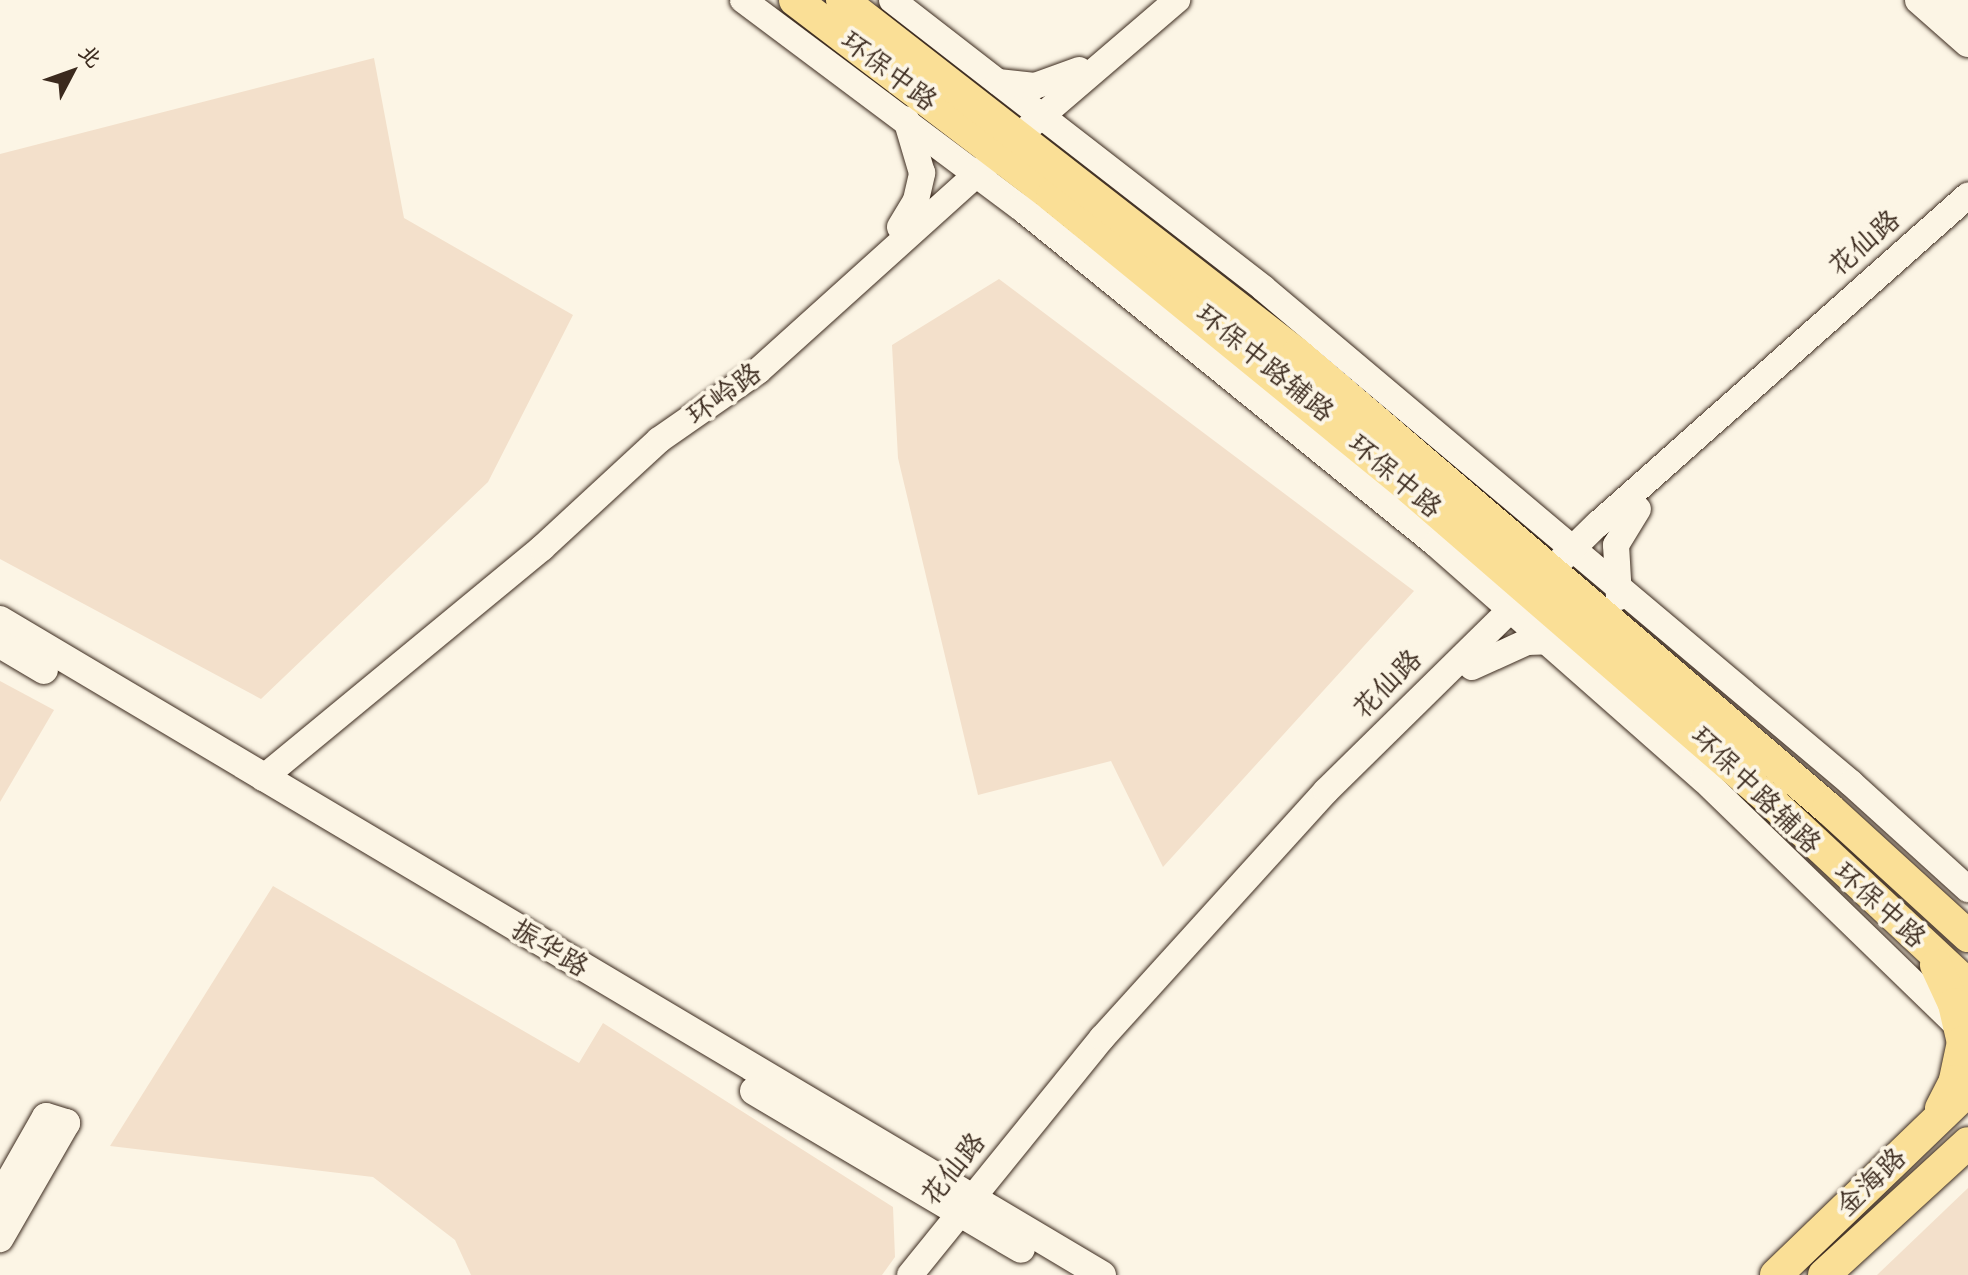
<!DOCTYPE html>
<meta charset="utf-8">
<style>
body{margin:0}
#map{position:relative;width:1968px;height:1275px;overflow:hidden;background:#fcf5e5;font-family:"Comic Neue","LXGW WenKai TC",sans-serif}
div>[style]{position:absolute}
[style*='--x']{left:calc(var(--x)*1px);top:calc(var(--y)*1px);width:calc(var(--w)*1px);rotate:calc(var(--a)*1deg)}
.built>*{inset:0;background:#f3e0cb}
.roads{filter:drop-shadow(0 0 2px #3b2a1e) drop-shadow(0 0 2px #3b2a1e)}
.tertiary>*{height:26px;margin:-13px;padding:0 13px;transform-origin:13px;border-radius:13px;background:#fcf5e5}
.secondary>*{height:28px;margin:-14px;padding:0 14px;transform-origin:14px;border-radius:14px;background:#fcf5e5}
.primary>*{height:32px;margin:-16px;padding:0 16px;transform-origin:16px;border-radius:16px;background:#fadf96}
span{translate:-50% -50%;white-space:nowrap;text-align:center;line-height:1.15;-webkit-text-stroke:8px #fcf5e5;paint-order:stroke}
.street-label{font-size:28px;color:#3b2a1e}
.north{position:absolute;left:32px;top:32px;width:80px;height:80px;-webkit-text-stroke:6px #fcf5e5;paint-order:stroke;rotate:49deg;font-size:22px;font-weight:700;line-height:32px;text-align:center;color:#3b2a1e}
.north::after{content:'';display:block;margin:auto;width:28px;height:36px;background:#3b2a1e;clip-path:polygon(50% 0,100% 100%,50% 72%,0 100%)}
</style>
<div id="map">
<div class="built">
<i style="clip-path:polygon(374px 58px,404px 218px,573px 315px,488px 482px,261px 699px,0 559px,0 154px)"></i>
<i style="clip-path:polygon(999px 279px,1414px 591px,1163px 867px,1111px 761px,978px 795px,898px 458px,892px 345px)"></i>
<i style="clip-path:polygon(0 681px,54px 710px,0 802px)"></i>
<i style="clip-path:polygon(273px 886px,579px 1063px,603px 1023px,893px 1207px,895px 1257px,882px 1275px,471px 1275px,455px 1240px,373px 1177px,110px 1146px)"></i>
<i style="clip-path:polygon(1968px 1188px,1968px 1275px,1877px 1275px)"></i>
</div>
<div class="roads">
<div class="tertiary">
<i style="--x:743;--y:0;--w:346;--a:36.8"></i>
<i style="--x:1020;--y:207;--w:535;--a:39.01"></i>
<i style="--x:1436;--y:544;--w:356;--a:41.4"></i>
<i style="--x:1703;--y:779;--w:359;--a:44.1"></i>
<i style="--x:892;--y:0;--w:470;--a:37.8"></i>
<i style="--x:1263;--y:288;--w:769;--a:40.09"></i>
<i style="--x:1851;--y:783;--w:158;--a:42.2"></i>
<i style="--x:998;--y:82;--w:37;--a:6"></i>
<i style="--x:1035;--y:86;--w:47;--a:-20"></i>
<i style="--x:1030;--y:126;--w:194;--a:-40.6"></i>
<i style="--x:900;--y:227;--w:31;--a:-59"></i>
<i style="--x:916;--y:200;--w:28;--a:-77"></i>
<i style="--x:922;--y:173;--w:56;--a:-106.5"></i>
<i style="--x:1619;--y:597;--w:52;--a:-93.3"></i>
<i style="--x:1616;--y:545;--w:42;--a:-58.6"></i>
<i style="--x:1472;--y:667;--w:60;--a:-24.4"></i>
<i style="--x:1527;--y:642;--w:31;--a:-2"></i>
<i style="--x:263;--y:778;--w:362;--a:-39.5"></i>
<i style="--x:542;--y:548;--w:159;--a:-42.7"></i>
<i style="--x:659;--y:440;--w:121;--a:-34.9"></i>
<i style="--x:758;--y:371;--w:311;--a:-42"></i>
<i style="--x:910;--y:1275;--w:305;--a:-51"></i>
<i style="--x:1102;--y:1038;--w:333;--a:-47.8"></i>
<i style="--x:1326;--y:791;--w:381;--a:-44.5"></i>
<i style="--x:1598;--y:524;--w:495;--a:-41.6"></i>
</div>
<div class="secondary">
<i style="--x:1919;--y:0;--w:65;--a:41.3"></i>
<i style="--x:1950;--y:0;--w:24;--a:42"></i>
<i style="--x:0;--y:620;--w:1282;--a:30.73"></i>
<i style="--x:0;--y:644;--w:51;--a:30.6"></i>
<i style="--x:754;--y:1091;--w:310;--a:30.6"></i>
<i style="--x:0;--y:1198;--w:93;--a:-60.4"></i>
<i style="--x:46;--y:1117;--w:21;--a:17"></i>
<i style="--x:66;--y:1123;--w:133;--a:119.9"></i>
</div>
<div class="primary">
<i style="--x:795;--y:0;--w:323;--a:37.3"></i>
<i style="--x:1052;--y:196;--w:465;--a:39.2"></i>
<i style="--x:1412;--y:490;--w:479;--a:40.9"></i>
<i style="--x:1774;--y:804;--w:265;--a:43"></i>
<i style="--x:842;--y:0;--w:576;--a:37.88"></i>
<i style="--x:1297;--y:354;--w:699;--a:40.53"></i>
<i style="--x:1828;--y:808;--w:190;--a:42.4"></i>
<i style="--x:1936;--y:965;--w:43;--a:65.2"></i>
<i style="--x:1954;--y:1004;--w:39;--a:77"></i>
<i style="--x:1963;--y:1042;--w:40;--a:102"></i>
<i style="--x:1955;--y:1081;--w:31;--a:117"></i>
<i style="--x:1776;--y:1275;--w:267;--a:-43.9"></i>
<i style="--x:1824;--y:1275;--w:195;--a:-42.5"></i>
</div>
</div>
<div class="street-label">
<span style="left:889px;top:71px;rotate:37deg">环保中路</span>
<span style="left:1864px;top:243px;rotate:-41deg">花仙路</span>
<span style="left:1265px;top:363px;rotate:39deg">环保中路辅路</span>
<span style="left:724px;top:394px;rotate:-36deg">环岭路</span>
<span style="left:1395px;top:476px;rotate:40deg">环保中路</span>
<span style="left:1387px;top:684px;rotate:-45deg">花仙路</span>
<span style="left:1756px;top:790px;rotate:44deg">环保中路辅路</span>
<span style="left:1880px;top:905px;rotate:42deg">环保中路</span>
<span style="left:550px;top:948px;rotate:31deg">振华路</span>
<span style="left:953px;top:1169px;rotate:-51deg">花仙路</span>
<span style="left:1871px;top:1182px;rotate:-44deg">金海路</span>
</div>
<div class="north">北</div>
</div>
